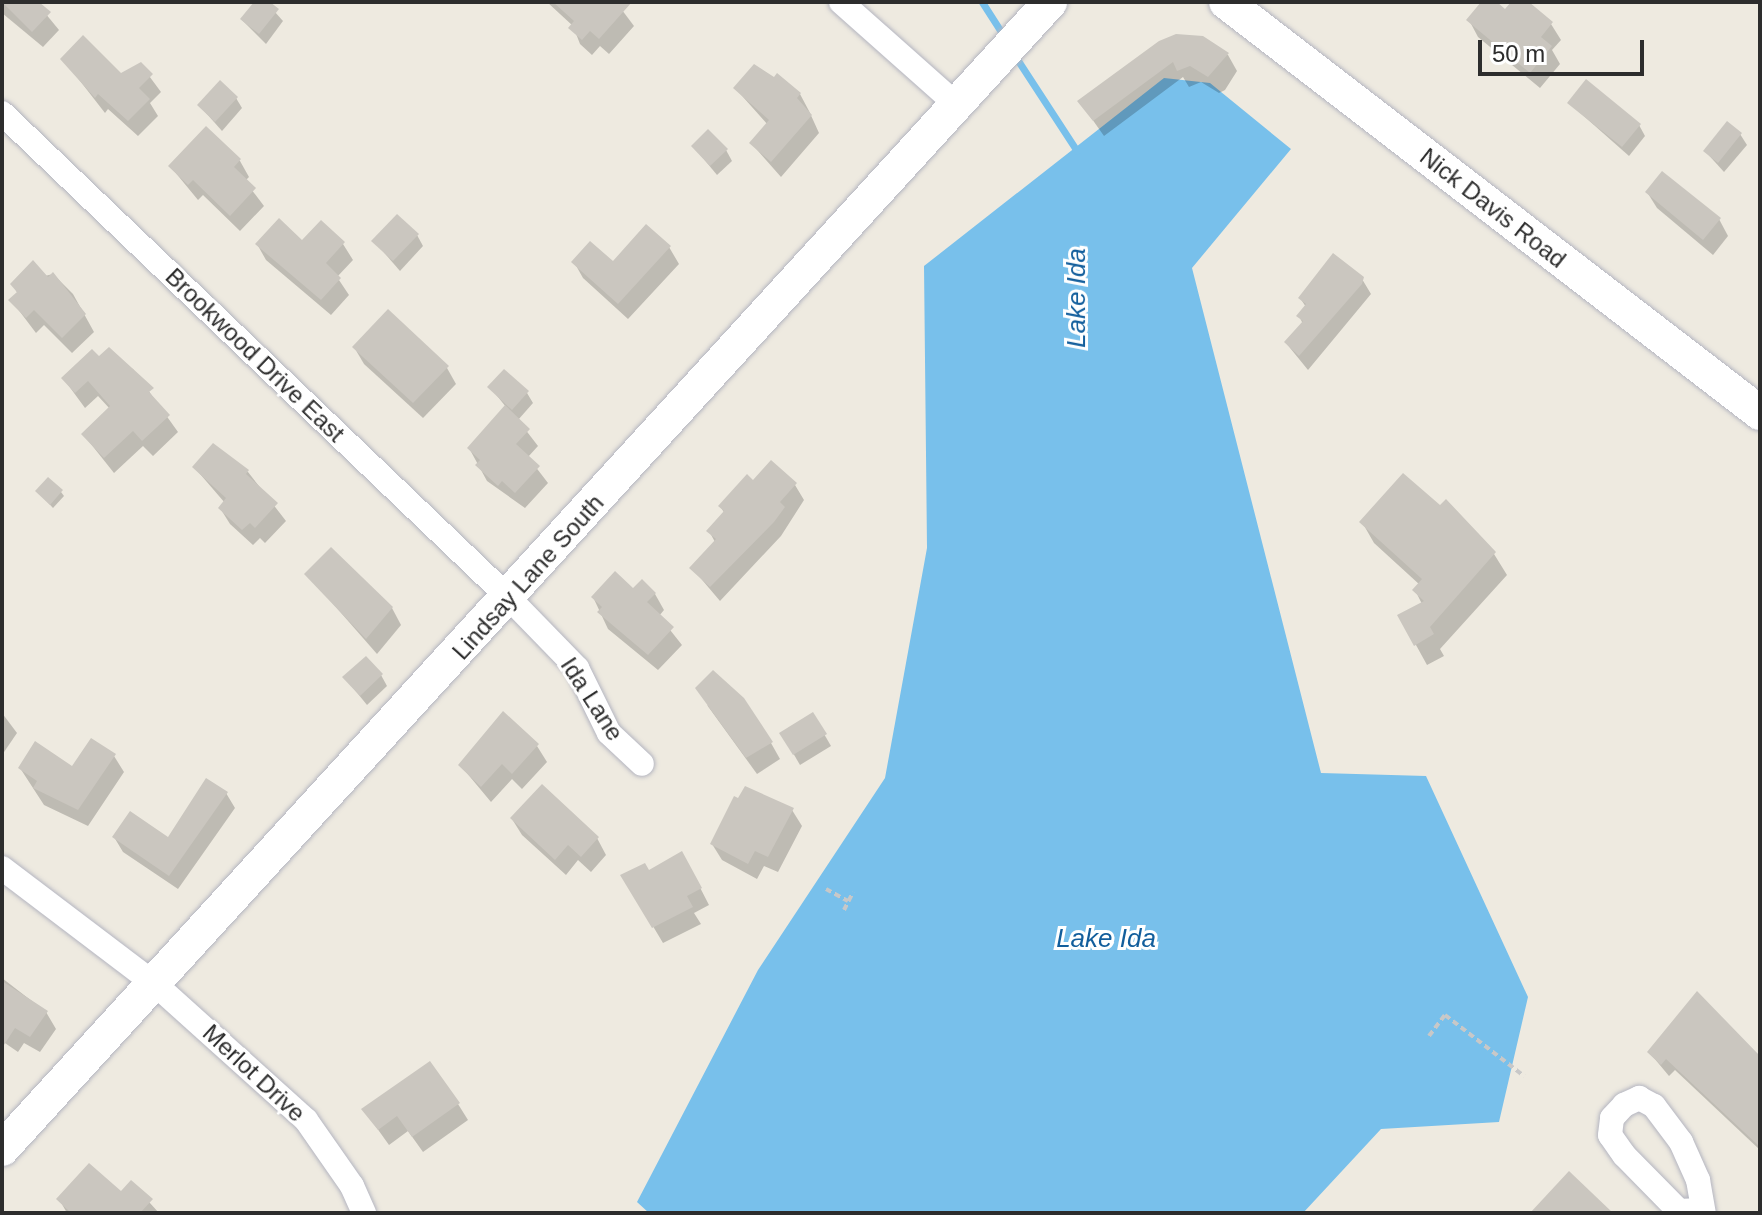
<!DOCTYPE html>
<style>
body{margin:0}
#map{position:relative;width:1762px;height:1215px;overflow:hidden;background:#eeeae0;font-family:Arial,sans-serif}
div>[style]{position:absolute}
[style*='--x']{left:calc(var(--x)*1px);top:calc(var(--y)*1px);width:calc(var(--w)*1px);rotate:calc(var(--a)*1deg)}
.water>*{inset:0;background:#78c0eb}
.shadow>*{inset:0;background:#0003}
.stream>*{height:7px;margin:-3.5px;padding:0 3.5px;transform-origin:3.5px;border-radius:3.5px;background:#78c0eb}
.building>*{inset:0;background:#cac6bf}
.path>*{height:4px;margin-top:-2px;transform-origin:0;background:repeating-linear-gradient(90deg,#c8c8c8 0 6px,transparent 0 10px)}
.roads{filter:drop-shadow(0 0 2px #b4b5c0) drop-shadow(0 0 2px #b4b5c0)}
.street>*{height:24px;margin:-12px;padding:0 12px;transform-origin:12px;border-radius:12px;background:#fff}
.secondary>*{height:34px;margin:-17px;padding:0 17px;transform-origin:17px;border-radius:17px;background:#fff}
span{translate:-50% -50%;white-space:nowrap;text-align:center;line-height:1.15;-webkit-text-stroke:6px #fff;paint-order:stroke}
.street-label{font-size:24px;color:#2d2d2d}
.water-label{font-size:26px;color:#125e9c;font-style:italic}
.frame{position:absolute;inset:0;border:4px solid #2d2d2d;pointer-events:none}
.scale{position:absolute;left:1478px;top:40px;width:166px;height:36px;box-sizing:border-box;border:4px solid #2d2d2d;border-top:0;padding-left:10px;font-size:24px;line-height:28px;white-space:nowrap;color:#2d2d2d;-webkit-text-stroke:6px #fff;paint-order:stroke}
</style>
<div id="map">
<div class="water">
<i style="clip-path:polygon(1164px 78px,1210px 83px,1291px 149px,1192px 268px,1321px 773px,1426px 776px,1528px 997px,1499px 1122px,1381px 1129px,1303px 1213px,649px 1213px,637px 1202px,758px 970px,885px 778px,927px 548px,924px 266px)"></i>
</div>
<div class="shadow">
<i style="clip-path:polygon(2px 2px,36px 2px,59px 30px,43px 47px,2px 13px)"></i>
<i style="clip-path:polygon(256px 2px,266px 2px,283px 21px,266px 44px,242px 20px)"></i>
<i style="clip-path:polygon(547px 2px,616px 2px,634px 26px,609px 54px,600px 46px,592px 55px,580px 44px,573px 26px)"></i>
<i style="clip-path:polygon(1484px 2px,1505px 12px,1513px 2px,1524px 2px,1551px 24px,1561px 40px,1552px 50px,1560px 64px,1540px 88px,1478px 37px,1469px 20px)"></i>
<i style="clip-path:polygon(1202px 38px,1228px 55px,1237px 71px,1225px 90px,1219px 93px,1201px 82px,1189px 87px,1183px 77px,1104px 136px,1080px 102px)"></i>
<i style="clip-path:polygon(63px 59px,121px 75px,141px 65px,161px 92px,150px 103px,158px 116px,138px 136px,108px 109px,105px 113px)"></i>
<i style="clip-path:polygon(735px 88px,800px 94px,809px 111px,819px 133px,781px 177px,751px 143px,768px 125px)"></i>
<i style="clip-path:polygon(236px 98px,242px 108px,222px 131px,199px 105px)"></i>
<i style="clip-path:polygon(1569px 103px,1639px 125px,1645px 136px,1629px 156px)"></i>
<i style="clip-path:polygon(206px 129px,240px 161px,249px 177px,245px 181px,264px 206px,240px 231px,203px 195px,198px 200px,170px 166px)"></i>
<i style="clip-path:polygon(1740px 134px,1747px 145px,1724px 172px,1705px 151px)"></i>
<i style="clip-path:polygon(693px 146px,726px 150px,732px 161px,717px 175px)"></i>
<i style="clip-path:polygon(1647px 192px,1719px 219px,1728px 236px,1713px 255px,1657px 208px)"></i>
<i style="clip-path:polygon(417px 235px,423px 246px,400px 271px,374px 241px)"></i>
<i style="clip-path:polygon(257px 244px,343px 244px,353px 260px,337px 277px,349px 295px,331px 315px,266px 260px)"></i>
<i style="clip-path:polygon(669px 247px,679px 264px,628px 319px,583px 278px,574px 262px,614px 264px)"></i>
<i style="clip-path:polygon(53px 274px,73px 294px,94px 332px,72px 353px,44px 325px,36px 333px,11px 300px,18px 294px,12px 284px)"></i>
<i style="clip-path:polygon(1362px 279px,1371px 294px,1308px 370px,1286px 343px,1303px 324px,1299px 316px,1306px 307px,1300px 298px)"></i>
<i style="clip-path:polygon(354px 347px,447px 368px,456px 384px,423px 418px,364px 364px)"></i>
<i style="clip-path:polygon(99px 359px,133px 369px,178px 432px,153px 456px,143px 446px,114px 473px,83px 434px,110px 409px,98px 396px,85px 408px,63px 378px)"></i>
<i style="clip-path:polygon(490px 387px,527px 393px,533px 403px,518px 420px,538px 446px,528px 457px,548px 483px,525px 508px,487px 481px,469px 448px,506px 407px)"></i>
<i style="clip-path:polygon(194px 467px,248px 472px,286px 521px,265px 543px,260px 538px,253px 545px,230px 524px,220px 508px,225px 503px)"></i>
<i style="clip-path:polygon(753px 482px,795px 485px,804px 500px,781px 536px,720px 601px,692px 568px,715px 542px,709px 531px,725px 514px,720px 506px)"></i>
<i style="clip-path:polygon(38px 492px,61px 492px,64px 496px,53px 508px)"></i>
<i style="clip-path:polygon(1362px 522px,1494px 554px,1507px 575px,1440px 649px,1444px 656px,1427px 665px,1400px 616px,1422px 604px,1415px 590px,1420px 585px,1374px 543px)"></i>
<i style="clip-path:polygon(307px 574px,392px 608px,401px 625px,377px 654px)"></i>
<i style="clip-path:polygon(633px 591px,655px 594px,664px 610px,659px 616px,682px 645px,658px 670px,608px 629px,593px 597px)"></i>
<i style="clip-path:polygon(381px 675px,387px 686px,367px 705px,345px 678px)"></i>
<i style="clip-path:polygon(707px 705px,771px 743px,780px 759px,757px 774px)"></i>
<i style="clip-path:polygon(2px 713px,17px 733px,2px 755px)"></i>
<i style="clip-path:polygon(813px 715px,831px 746px,800px 765px,782px 734px)"></i>
<i style="clip-path:polygon(537px 746px,547px 762px,522px 789px,512px 779px,491px 802px,461px 766px)"></i>
<i style="clip-path:polygon(114px 756px,124px 772px,88px 826px,44px 805px,20px 768px,73px 768px)"></i>
<i style="clip-path:polygon(226px 793px,235px 808px,178px 889px,123px 852px,114px 837px,168px 840px)"></i>
<i style="clip-path:polygon(739px 800px,792px 810px,802px 826px,778px 872px,764px 866px,757px 879px,722px 860px,712px 844px)"></i>
<i style="clip-path:polygon(512px 819px,597px 838px,606px 855px,591px 872px,578px 860px,566px 875px,522px 835px)"></i>
<i style="clip-path:polygon(691px 870px,709px 905px,694px 913px,701px 924px,663px 943px,623px 876px)"></i>
<i style="clip-path:polygon(2px 978px,46px 1012px,56px 1029px,40px 1052px,24px 1043px,18px 1052px,2px 1041px)"></i>
<i style="clip-path:polygon(1649px 1052px,1760px 1069px,1760px 1150px,1675px 1070px,1669px 1076px)"></i>
<i style="clip-path:polygon(458px 1104px,468px 1120px,423px 1152px,408px 1131px,389px 1145px,364px 1110px)"></i>
<i style="clip-path:polygon(131px 1182px,159px 1213px,67px 1213px,59px 1199px,121px 1194px)"></i>
</div>
<div class="stream">
<i style="--x:982;--y:2;--w:43;--a:57.4"></i>
<i style="--x:1015;--y:56;--w:113;--a:56.9"></i>
</div>
<div class="building">
<i style="clip-path:polygon(2px 2px,39px 2px,51px 12px,32px 32px)"></i>
<i style="clip-path:polygon(254px 2px,270px 2px,279px 9px,259px 34px,240px 19px)"></i>
<i style="clip-path:polygon(553px 2px,632px 2px,599px 39px,590px 31px,582px 40px,568px 28px,574px 21px)"></i>
<i style="clip-path:polygon(1481px 2px,1497px 2px,1505px 9px,1511px 2px,1529px 2px,1553px 22px,1541px 37px,1552px 46px,1530px 73px,1466px 20px)"></i>
<i style="clip-path:polygon(1176px 34px,1203px 36px,1229px 53px,1208px 77px,1190px 66px,1177px 71px,1173px 62px,1093px 121px,1077px 101px,1159px 41px)"></i>
<i style="clip-path:polygon(83px 35px,121px 73px,141px 62px,153px 74px,139px 88px,150px 99px,128px 121px,98px 94px,95px 98px,60px 59px)"></i>
<i style="clip-path:polygon(754px 64px,774px 77px,777px 73px,801px 93px,797px 98px,812px 115px,771px 162px,749px 143px,769px 120px,733px 88px)"></i>
<i style="clip-path:polygon(1586px 79px,1641px 124px,1622px 147px,1567px 103px)"></i>
<i style="clip-path:polygon(220px 80px,238px 97px,215px 122px,197px 105px)"></i>
<i style="clip-path:polygon(1727px 121px,1742px 133px,1718px 163px,1703px 151px)"></i>
<i style="clip-path:polygon(206px 126px,241px 159px,234px 167px,256px 188px,230px 216px,193px 180px,188px 185px,168px 166px)"></i>
<i style="clip-path:polygon(708px 129px,728px 149px,710px 166px,691px 146px)"></i>
<i style="clip-path:polygon(1662px 171px,1721px 218px,1703px 240px,1645px 192px)"></i>
<i style="clip-path:polygon(397px 214px,419px 234px,393px 261px,371px 241px)"></i>
<i style="clip-path:polygon(279px 218px,302px 240px,321px 220px,345px 242px,326px 263px,341px 278px,321px 300px,255px 244px)"></i>
<i style="clip-path:polygon(646px 224px,671px 246px,618px 304px,571px 262px,590px 241px,613px 261px)"></i>
<i style="clip-path:polygon(1333px 253px,1364px 277px,1362px 284px,1299px 356px,1284px 342px,1303px 321px,1296px 316px,1306px 304px,1298px 298px)"></i>
<i style="clip-path:polygon(33px 260px,48px 277px,53px 272px,86px 314px,62px 338px,34px 310px,26px 318px,8px 300px,17px 292px,10px 284px)"></i>
<i style="clip-path:polygon(388px 309px,449px 366px,413px 403px,352px 347px)"></i>
<i style="clip-path:polygon(109px 347px,154px 388px,149px 392px,170px 415px,142px 441px,133px 431px,104px 458px,81px 434px,110px 406px,88px 381px,75px 393px,61px 378px,92px 349px,99px 356px)"></i>
<i style="clip-path:polygon(504px 369px,529px 391px,512px 410px,487px 387px)"></i>
<i style="clip-path:polygon(505px 405px,530px 429px,516px 444px,540px 466px,515px 493px,502px 481px,498px 486px,475px 465px,480px 460px,467px 448px)"></i>
<i style="clip-path:polygon(213px 443px,249px 470px,246px 474px,278px 503px,255px 528px,250px 523px,242px 530px,218px 508px,226px 498px,192px 467px)"></i>
<i style="clip-path:polygon(771px 460px,797px 483px,780px 502px,785px 507px,774px 522px,710px 587px,689px 568px,716px 539px,706px 531px,724px 511px,718px 506px,747px 474px,753px 480px)"></i>
<i style="clip-path:polygon(1403px 473px,1440px 505px,1446px 499px,1496px 552px,1430px 627px,1434px 634px,1414px 646px,1397px 615px,1424px 601px,1412px 590px,1422px 579px,1359px 522px)"></i>
<i style="clip-path:polygon(48px 477px,63px 490px,50px 505px,35px 491px)"></i>
<i style="clip-path:polygon(331px 547px,393px 607px,366px 639px,304px 574px)"></i>
<i style="clip-path:polygon(615px 571px,633px 588px,642px 579px,656px 593px,647px 602px,674px 627px,648px 655px,597px 612px,602px 607px,591px 597px)"></i>
<i style="clip-path:polygon(366px 656px,383px 674px,360px 696px,342px 677px)"></i>
<i style="clip-path:polygon(713px 670px,744px 698px,773px 742px,746px 758px,695px 688px)"></i>
<i style="clip-path:polygon(503px 711px,539px 744px,512px 774px,502px 764px,481px 787px,458px 765px)"></i>
<i style="clip-path:polygon(813px 712px,827px 734px,793px 755px,779px 733px)"></i>
<i style="clip-path:polygon(91px 738px,116px 754px,78px 810px,33px 788px,37px 781px,18px 768px,35px 741px,72px 766px)"></i>
<i style="clip-path:polygon(206px 778px,228px 792px,169px 876px,112px 837px,130px 811px,168px 837px)"></i>
<i style="clip-path:polygon(542px 784px,599px 837px,581px 857px,568px 845px,555px 860px,510px 818px)"></i>
<i style="clip-path:polygon(745px 786px,794px 808px,768px 857px,755px 851px,748px 864px,710px 844px,734px 796px,738px 798px)"></i>
<i style="clip-path:polygon(682px 851px,702px 888px,687px 896px,693px 907px,652px 928px,620px 875px,645px 863px,649px 870px)"></i>
<i style="clip-path:polygon(2px 981px,48px 1011px,30px 1037px,15px 1028px,2px 1048px)"></i>
<i style="clip-path:polygon(1697px 991px,1760px 1056px,1760px 1147px,1666px 1059px,1661px 1065px,1647px 1052px)"></i>
<i style="clip-path:polygon(430px 1061px,460px 1103px,412px 1137px,397px 1116px,378px 1130px,361px 1109px)"></i>
<i style="clip-path:polygon(89px 1163px,121px 1191px,131px 1180px,153px 1199px,140px 1213px,71px 1213px,56px 1199px)"></i>
<i style="clip-path:polygon(1569px 1171px,1613px 1213px,1530px 1213px)"></i>
</div>
<div class="path">
<i style="--x:826;--y:889;--w:25;--a:29"></i>
<i style="--x:844;--y:910;--w:20;--a:-63"></i>
<i style="--x:1429;--y:1036;--w:26;--a:-53"></i>
<i style="--x:1445;--y:1015;--w:100;--a:37.7"></i>
</div>
<div class="roads">
<div class="street">
<i style="--x:841;--y:2;--w:157;--a:41.6"></i>
<i style="--x:2;--y:113;--w:702;--a:43.73"></i>
<i style="--x:509;--y:598;--w:98;--a:45.8"></i>
<i style="--x:577;--y:668;--w:72;--a:63.8"></i>
<i style="--x:609;--y:733;--w:45;--a:43.2"></i>
<i style="--x:2;--y:868;--w:192;--a:37.2"></i>
<i style="--x:155;--y:984;--w:203;--a:42"></i>
<i style="--x:306;--y:1120;--w:80;--a:55.1"></i>
<i style="--x:352;--y:1186;--w:30;--a:66"></i>
<i style="--x:1700;--y:1210;--w:21;--a:177"></i>
<i style="--x:1679;--y:1211;--w:78;--a:-134.5"></i>
<i style="--x:1624;--y:1155;--w:24;--a:-125"></i>
<i style="--x:1610;--y:1135;--w:17;--a:-83"></i>
<i style="--x:1612;--y:1118;--w:18;--a:-47"></i>
<i style="--x:1624;--y:1105;--w:17;--a:-25"></i>
<i style="--x:1639;--y:1098;--w:17;--a:28"></i>
<i style="--x:1654;--y:1106;--w:45;--a:53.1"></i>
<i style="--x:1681;--y:1142;--w:42;--a:65.9"></i>
<i style="--x:1698;--y:1180;--w:34;--a:80"></i>
</div>
<div class="secondary">
<i style="--x:1226;--y:2;--w:674;--a:37.58"></i>
<i style="--x:2;--y:1149;--w:1554;--a:-47.58"></i>
</div>
</div>
<div class="street-label">
<span style="left:1493px;top:208px;rotate:38deg">Nick Davis Road</span>
<span style="left:255px;top:355px;rotate:44deg">Brookwood Drive East</span>
<span style="left:528px;top:577px;rotate:-48deg">Lindsay Lane South</span>
<span style="left:592px;top:699px;rotate:57deg">Ida Lane</span>
<span style="left:254px;top:1073px;rotate:43deg">Merlot Drive</span>
</div>
<div class="water-label">
<span style="left:1077px;top:298px;rotate:-90deg">Lake Ida</span>
<span style="left:1106px;top:939px">Lake Ida</span>
</div>
<div class="frame"></div>
<div class="scale">50 m</div>
</div>
